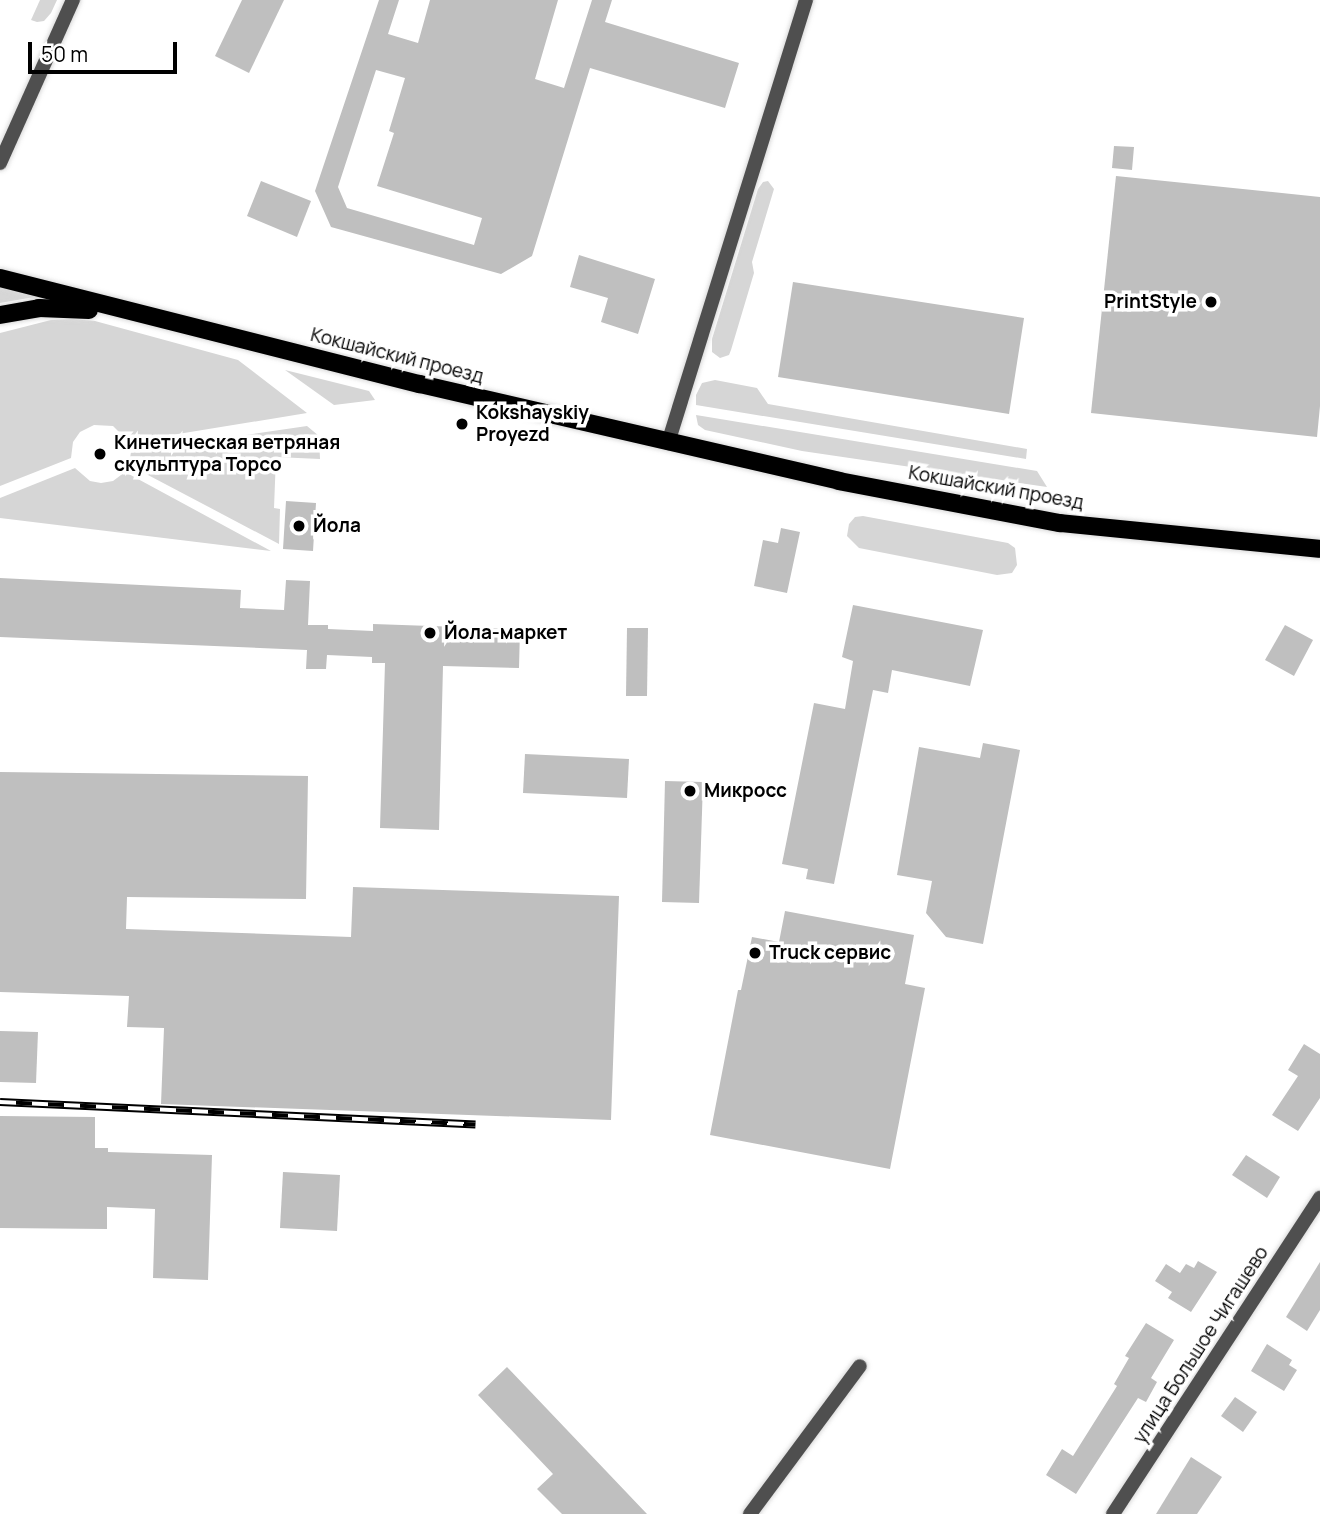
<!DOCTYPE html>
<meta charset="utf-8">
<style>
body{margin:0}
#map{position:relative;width:1320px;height:1514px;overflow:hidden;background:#fff;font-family:Manrope,sans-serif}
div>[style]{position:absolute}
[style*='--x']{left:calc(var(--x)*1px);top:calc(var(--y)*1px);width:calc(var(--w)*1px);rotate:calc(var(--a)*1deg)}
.green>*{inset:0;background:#d6d6d6}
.building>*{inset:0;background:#bfbfbf}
.roads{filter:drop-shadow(0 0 2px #dbdbdb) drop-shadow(0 0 2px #dbdbdb)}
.minor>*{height:14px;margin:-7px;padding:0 7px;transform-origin:7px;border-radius:7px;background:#4f4f4f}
.primary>*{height:18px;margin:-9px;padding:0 9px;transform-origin:9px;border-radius:9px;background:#000}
.rail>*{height:8px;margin-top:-4px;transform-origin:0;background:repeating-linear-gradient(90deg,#fff 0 16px,#000 0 32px);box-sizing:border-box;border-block:2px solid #000}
.dots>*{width:19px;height:19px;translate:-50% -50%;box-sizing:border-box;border:4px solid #fff;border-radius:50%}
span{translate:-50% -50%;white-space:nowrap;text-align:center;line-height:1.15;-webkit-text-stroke:7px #fff;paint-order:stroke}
.poi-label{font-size:19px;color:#000;font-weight:700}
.right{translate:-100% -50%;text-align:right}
.left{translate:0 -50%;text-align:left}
.street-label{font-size:19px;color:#000}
.scale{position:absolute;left:28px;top:42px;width:149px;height:32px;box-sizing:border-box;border:4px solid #000;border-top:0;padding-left:9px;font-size:21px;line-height:24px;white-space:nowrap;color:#000;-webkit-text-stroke:5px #fff;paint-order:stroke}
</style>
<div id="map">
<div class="green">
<i style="clip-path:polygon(40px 0,57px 0,51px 13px,44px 21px,37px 22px,31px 20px)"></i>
<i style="clip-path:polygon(768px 181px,774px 189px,752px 262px,754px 273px,731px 350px,729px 355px,720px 358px,712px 352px,712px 339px,758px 189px,763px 182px)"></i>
<i style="clip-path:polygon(0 286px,40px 296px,0 303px)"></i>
<i style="clip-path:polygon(73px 319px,95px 321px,238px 360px,307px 413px,129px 442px,113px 426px,94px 425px,80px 432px,73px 442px,71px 458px,0 486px,0 333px,51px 320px)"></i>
<i style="clip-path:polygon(285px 370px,369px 391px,375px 400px,334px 405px)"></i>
<i style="clip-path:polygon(715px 380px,757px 388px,768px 404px,1027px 449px,1026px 459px,696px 405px,696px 395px,702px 383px)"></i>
<i style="clip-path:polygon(696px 415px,1037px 471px,1047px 487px,802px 451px,705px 430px,698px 425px)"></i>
<i style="clip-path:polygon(307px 426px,319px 436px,320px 459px,276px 457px,274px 508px,280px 509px,279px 544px,129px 465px,131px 452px)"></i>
<i style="clip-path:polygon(75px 468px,90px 481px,101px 483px,113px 481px,125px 472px,271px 551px,0 518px,0 498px)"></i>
<i style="clip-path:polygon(863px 516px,1008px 543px,1015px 548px,1017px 565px,1012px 573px,997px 575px,859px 548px,847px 536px,849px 524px,855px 517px)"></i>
</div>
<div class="building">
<i style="clip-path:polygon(242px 0,284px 0,249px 73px,215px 56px)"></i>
<i style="clip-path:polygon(evenodd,379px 0,399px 0,388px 34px,418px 43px,430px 0,558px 0,535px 79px,564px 88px,592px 0,612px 0,605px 22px,739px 63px,725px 108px,590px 68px,532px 256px,501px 274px,331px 227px,315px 191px,379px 0,376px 70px,405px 78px,389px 131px,394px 133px,377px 186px,482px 218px,474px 245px,347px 208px,338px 187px,376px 70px)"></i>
<i style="clip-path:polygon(1114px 146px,1134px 147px,1132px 170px,1112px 168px)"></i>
<i style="clip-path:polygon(1116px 176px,1320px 197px,1320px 406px,1317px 437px,1091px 413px)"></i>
<i style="clip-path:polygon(261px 181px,311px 201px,297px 237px,247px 216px)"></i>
<i style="clip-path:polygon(579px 255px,655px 279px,638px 334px,601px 322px,608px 298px,570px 287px)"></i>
<i style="clip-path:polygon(793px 282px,1024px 318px,1009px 414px,778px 377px)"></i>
<i style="clip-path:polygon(286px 501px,316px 503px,313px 551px,283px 549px)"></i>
<i style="clip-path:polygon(781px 528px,800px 532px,787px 593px,754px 586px,763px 540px,778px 543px)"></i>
<i style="clip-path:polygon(0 578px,241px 590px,240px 608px,284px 610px,286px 580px,310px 581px,308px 625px,328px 625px,328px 629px,373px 631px,373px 624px,520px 629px,519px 668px,443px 666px,439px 830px,380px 828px,385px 663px,372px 663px,372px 657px,327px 655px,326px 669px,306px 669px,307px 650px,0 637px)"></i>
<i style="clip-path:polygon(853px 605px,983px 630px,970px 686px,892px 670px,888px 693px,873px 690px,834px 884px,806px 879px,808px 869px,782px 864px,814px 703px,845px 709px,853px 661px,842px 657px)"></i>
<i style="clip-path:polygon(1285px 625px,1313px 640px,1294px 676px,1265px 660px)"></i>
<i style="clip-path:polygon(627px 628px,648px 628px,647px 696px,626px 696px)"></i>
<i style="clip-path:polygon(983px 743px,1020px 750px,983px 944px,946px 937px,926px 913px,932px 881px,897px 875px,919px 747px,980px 758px)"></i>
<i style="clip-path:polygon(525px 754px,629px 759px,627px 798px,523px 793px)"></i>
<i style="clip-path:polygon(0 772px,308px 776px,306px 899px,127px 897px,126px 929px,351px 937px,353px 887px,619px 896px,611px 1120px,161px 1104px,164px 1028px,127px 1027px,129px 996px,0 992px)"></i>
<i style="clip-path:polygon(665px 781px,703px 782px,699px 903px,662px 902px)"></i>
<i style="clip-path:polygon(785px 911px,914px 935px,905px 984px,925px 988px,890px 1169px,710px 1135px,738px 990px,741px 990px,752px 937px,779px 942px)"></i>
<i style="clip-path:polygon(0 1031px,38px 1032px,36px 1083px,0 1082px)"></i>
<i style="clip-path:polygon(1304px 1044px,1320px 1054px,1320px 1098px,1298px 1131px,1272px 1115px,1298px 1076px,1288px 1070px)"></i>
<i style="clip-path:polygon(0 1116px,95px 1117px,95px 1148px,108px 1148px,108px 1152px,212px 1155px,208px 1280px,153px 1278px,155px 1209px,107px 1207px,107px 1229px,0 1228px)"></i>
<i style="clip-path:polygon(1246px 1155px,1280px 1177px,1267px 1198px,1232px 1175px)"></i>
<i style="clip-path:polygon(283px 1172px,340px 1175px,337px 1231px,280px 1228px)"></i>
<i style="clip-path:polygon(1198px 1261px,1217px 1272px,1191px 1312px,1168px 1298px,1172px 1292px,1155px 1281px,1166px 1264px,1180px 1273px,1186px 1264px,1194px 1268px)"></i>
<i style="clip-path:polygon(1320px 1262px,1320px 1310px,1307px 1331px,1286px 1317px)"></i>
<i style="clip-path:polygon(1146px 1323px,1174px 1340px,1151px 1378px,1157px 1382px,1146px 1402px,1138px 1398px,1076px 1494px,1046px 1475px,1062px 1449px,1073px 1456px,1117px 1386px,1114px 1384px,1129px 1358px,1125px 1356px)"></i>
<i style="clip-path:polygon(1267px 1344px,1292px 1360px,1289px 1365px,1297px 1370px,1284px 1391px,1251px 1371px)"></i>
<i style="clip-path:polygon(507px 1367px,647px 1514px,562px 1514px,537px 1489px,553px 1474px,478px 1395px)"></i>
<i style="clip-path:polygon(1235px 1397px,1257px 1412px,1243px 1432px,1221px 1416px)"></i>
<i style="clip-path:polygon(1191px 1457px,1222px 1477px,1197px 1514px,1156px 1514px)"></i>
</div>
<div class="roads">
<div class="minor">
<i style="--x:0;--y:163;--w:179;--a:-65.9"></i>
<i style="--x:668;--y:443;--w:464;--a:-72.7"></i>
<i style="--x:750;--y:1514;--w:184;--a:-53.4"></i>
<i style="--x:1113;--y:1514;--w:378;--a:-56.8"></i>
</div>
<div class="primary">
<i style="--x:0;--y:278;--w:433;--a:14.2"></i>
<i style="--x:420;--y:384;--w:430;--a:13"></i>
<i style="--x:839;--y:481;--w:225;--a:10.8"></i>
<i style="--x:1060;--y:523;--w:261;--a:5.7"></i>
<i style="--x:0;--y:315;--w:40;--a:-10"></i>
<i style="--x:39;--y:308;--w:50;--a:2.3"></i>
</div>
</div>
<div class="rail">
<i style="--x:0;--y:1102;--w:476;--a:2.7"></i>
</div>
<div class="dots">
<i style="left:1211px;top:302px;background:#000"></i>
<i style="left:462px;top:424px;background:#000"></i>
<i style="left:100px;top:454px;background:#000"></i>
<i style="left:299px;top:526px;background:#000"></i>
<i style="left:430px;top:633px;background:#000"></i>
<i style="left:690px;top:791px;background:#000"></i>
<i style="left:755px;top:953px;background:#000"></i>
</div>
<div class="poi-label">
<span class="right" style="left:1197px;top:302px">PrintStyle</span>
<span class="left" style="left:476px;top:424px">Kokshayskiy<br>Proyezd</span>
<span class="left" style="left:114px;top:454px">Кинетическая ветряная<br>скульптура Торсо</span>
<span class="left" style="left:313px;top:526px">Йола</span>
<span class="left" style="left:444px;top:633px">Йола-маркет</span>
<span class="left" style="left:704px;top:791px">Микросс</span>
<span class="left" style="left:769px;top:953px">Truck сервис</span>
</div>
<div class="street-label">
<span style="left:397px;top:356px;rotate:14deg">Кокшайский проезд</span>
<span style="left:996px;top:488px;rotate:10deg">Кокшайский проезд</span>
<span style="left:1201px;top:1345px;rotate:-57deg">улица Большое Чигашево</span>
</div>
<div class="scale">50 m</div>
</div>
